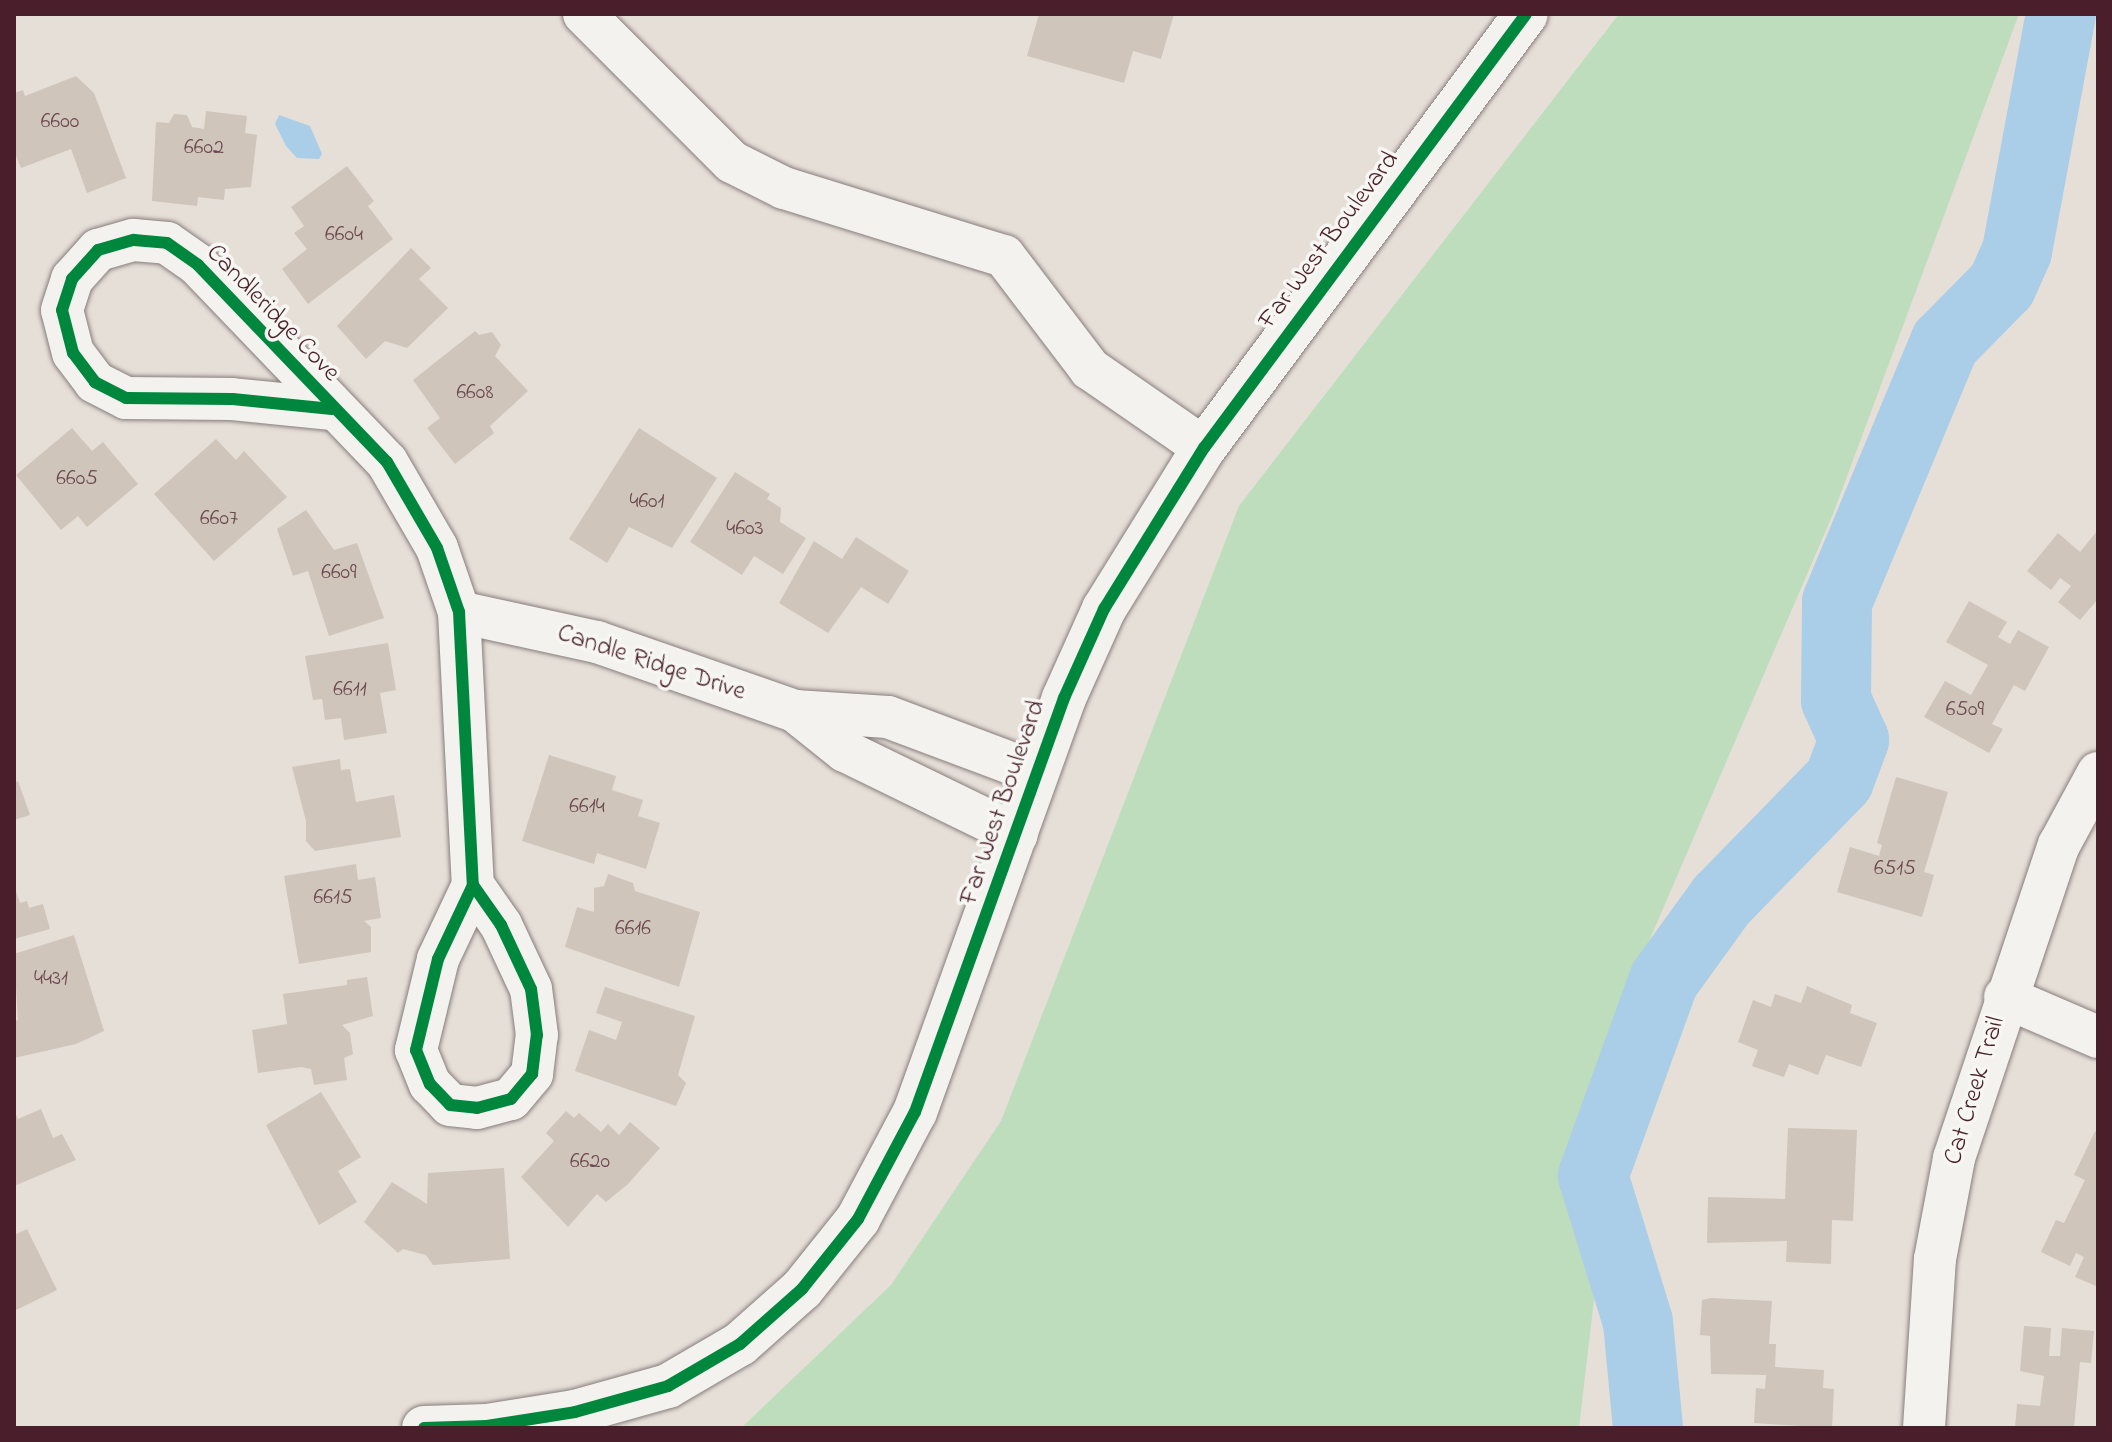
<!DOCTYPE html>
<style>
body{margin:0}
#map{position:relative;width:2112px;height:1442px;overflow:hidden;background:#e6dfd8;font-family:"Indie Flower",sans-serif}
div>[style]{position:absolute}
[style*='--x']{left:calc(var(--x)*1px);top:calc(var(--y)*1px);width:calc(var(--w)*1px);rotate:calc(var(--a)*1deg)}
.green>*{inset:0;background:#bdddbc}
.water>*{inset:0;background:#aacee7}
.river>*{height:70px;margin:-35px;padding:0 35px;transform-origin:35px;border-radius:35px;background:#aacee7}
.building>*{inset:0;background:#cfc5ba}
.roads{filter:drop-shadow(0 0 2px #887d7c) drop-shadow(0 0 2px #887d7c)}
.minor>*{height:42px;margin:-21px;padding:0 21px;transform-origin:21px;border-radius:21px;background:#f3f2ef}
.tertiary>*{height:44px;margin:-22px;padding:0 22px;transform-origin:22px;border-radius:22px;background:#f3f2ef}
.cycleway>*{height:12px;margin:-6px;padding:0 6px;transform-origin:6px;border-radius:6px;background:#00873e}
span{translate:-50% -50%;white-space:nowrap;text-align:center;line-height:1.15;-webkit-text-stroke:7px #f6f6f2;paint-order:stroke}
.number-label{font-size:22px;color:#6b484f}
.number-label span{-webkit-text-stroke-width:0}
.street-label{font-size:26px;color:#4a1f2b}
.frame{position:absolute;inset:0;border:16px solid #4a1f2b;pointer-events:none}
</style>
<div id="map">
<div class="green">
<i style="clip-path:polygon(1619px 14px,2019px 14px,1833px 514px,1631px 983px,1579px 1428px,741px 1428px,891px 1285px,1001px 1121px,1239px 506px)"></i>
</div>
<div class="water">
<i style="clip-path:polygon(279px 115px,310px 126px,322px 154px,319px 159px,297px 158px,286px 146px,275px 124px)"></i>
</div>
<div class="river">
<i style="--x:1648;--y:1428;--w:106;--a:-95.4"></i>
<i style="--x:1638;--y:1322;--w:153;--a:-107.1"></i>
<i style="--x:1593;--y:1176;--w:208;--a:-70.1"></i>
<i style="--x:1664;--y:980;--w:99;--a:-54.1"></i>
<i style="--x:1722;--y:900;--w:168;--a:-45.7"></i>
<i style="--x:1839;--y:780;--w:43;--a:-69.4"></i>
<i style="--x:1854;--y:740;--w:44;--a:-114.2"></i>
<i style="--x:1836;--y:700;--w:98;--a:-89.4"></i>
<i style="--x:1837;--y:602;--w:281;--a:-67.4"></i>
<i style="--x:1945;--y:343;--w:81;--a:-45.5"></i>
<i style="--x:2002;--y:285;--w:37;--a:-66"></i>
<i style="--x:2017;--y:251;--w:241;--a:-79.5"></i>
</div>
<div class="building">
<i style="clip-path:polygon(1039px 14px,1174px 14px,1161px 59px,1133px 51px,1124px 83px,1027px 56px)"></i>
<i style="clip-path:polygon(76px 76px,94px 93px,126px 178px,87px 193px,71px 149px,21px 168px,14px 151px,14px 93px,23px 90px,25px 96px)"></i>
<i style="clip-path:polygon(206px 111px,247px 116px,245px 133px,257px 135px,251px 187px,225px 189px,224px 200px,198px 197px,197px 206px,152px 201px,156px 122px,169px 123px,174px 114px,187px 115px,192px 127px,204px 129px)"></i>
<i style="clip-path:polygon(347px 166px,374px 201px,368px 206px,393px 239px,308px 304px,282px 269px,307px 249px,294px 233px,304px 226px,291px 207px)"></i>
<i style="clip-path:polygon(411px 248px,431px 268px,419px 279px,448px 308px,407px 348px,385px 341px,366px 359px,337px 326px)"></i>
<i style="clip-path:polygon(475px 331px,479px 335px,492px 332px,501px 345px,495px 356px,528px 391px,490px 426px,494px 433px,455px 464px,427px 428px,440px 418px,413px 380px)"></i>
<i style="clip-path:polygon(72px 428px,92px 451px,103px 442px,138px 484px,87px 527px,78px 516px,61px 530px,16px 475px)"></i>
<i style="clip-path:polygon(639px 428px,717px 478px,672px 548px,629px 527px,607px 563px,569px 539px)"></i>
<i style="clip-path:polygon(216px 439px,236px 460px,244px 451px,287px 497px,214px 561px,154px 494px)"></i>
<i style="clip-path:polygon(735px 472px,770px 494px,767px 499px,781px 508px,780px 522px,806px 538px,783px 574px,754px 556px,742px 575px,690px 542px)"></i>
<i style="clip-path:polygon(306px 510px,334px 550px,357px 543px,384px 618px,329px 636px,308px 571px,293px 576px,277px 529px)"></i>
<i style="clip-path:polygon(2098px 530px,2098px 599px,2080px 620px,2058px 602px,2071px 586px,2060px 578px,2051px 590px,2027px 571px,2058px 533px,2080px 552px)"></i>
<i style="clip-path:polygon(856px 537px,909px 571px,888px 604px,861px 587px,828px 633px,779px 603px,814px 541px,842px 559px)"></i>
<i style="clip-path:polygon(1969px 601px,2007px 622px,1998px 637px,2010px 644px,2018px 630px,2049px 647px,2025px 691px,2014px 685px,1992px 724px,2003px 729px,1989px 753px,1924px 717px,1945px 681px,1971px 695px,1988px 665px,1946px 642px)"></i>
<i style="clip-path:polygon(388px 643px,396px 690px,380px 693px,387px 733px,344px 740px,341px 718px,325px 720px,322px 699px,313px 700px,305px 656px)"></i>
<i style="clip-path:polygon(549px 755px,616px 776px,612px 790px,643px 800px,638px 816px,660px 823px,646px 869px,597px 853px,594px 864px,522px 841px)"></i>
<i style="clip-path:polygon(340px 759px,341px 770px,350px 769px,356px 802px,394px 795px,401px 837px,315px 851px,306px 841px,306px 821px,292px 767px)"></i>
<i style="clip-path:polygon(1896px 777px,1948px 792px,1924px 872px,1934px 875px,1922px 917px,1837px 892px,1850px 847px,1879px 856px,1882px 845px,1877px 843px)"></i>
<i style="clip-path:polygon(18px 781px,30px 815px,14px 820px,14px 783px)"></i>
<i style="clip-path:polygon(356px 864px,358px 880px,375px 877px,381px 918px,364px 921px,371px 927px,371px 952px,299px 964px,284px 876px)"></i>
<i style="clip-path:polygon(608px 874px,633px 883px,635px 891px,700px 912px,679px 987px,565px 947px,577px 907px,594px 912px,594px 888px,604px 886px)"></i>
<i style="clip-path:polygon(14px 885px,20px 903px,27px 901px,29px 908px,43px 904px,50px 929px,14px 939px)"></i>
<i style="clip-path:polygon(74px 935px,104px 1031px,76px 1044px,14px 1058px,14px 1021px,18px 1020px,14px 954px)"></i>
<i style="clip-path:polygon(367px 977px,373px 1016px,342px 1025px,350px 1033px,353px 1054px,344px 1058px,347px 1080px,314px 1085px,311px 1069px,301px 1067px,258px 1073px,252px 1030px,287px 1024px,283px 994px,347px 985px,347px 980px)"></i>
<i style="clip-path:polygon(1807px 986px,1852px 1005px,1850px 1013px,1877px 1023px,1861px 1067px,1826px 1055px,1818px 1075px,1789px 1064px,1784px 1077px,1752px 1066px,1758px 1050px,1738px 1042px,1753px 1000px,1771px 1007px,1775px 994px,1801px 1003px)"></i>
<i style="clip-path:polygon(605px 987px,695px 1016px,678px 1075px,686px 1083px,676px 1106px,575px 1071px,589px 1030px,616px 1040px,622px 1022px,596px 1013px)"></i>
<i style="clip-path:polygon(321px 1092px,361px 1157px,338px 1171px,357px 1202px,319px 1225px,266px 1125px)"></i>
<i style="clip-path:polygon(41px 1109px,53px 1138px,62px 1134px,76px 1160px,14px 1186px,14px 1110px,18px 1119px)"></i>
<i style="clip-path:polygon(566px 1111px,574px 1118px,579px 1113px,601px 1132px,608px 1124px,619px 1135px,630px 1122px,660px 1148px,628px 1184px,606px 1202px,597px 1194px,568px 1227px,521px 1177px,554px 1141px,546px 1133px)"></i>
<i style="clip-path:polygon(1788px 1128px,1857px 1130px,1853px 1221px,1832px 1220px,1831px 1264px,1786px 1262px,1787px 1241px,1707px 1243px,1708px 1197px,1785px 1199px)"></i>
<i style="clip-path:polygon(2095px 1131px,2098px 1133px,2098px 1287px,2075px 1277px,2084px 1257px,2076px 1253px,2070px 1266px,2041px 1252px,2056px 1220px,2064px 1223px,2085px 1180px,2074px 1175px)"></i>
<i style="clip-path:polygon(504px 1168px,510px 1259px,433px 1265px,426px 1255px,403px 1249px,398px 1253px,364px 1222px,392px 1182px,427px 1204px,428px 1173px)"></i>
<i style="clip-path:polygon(27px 1229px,57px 1290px,14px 1311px,14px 1235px)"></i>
<i style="clip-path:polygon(1711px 1298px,1772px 1301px,1769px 1344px,1776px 1344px,1775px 1367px,1824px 1370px,1823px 1388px,1834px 1389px,1832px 1428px,1754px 1423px,1756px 1388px,1765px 1389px,1766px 1375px,1711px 1374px,1710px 1336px,1700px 1335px,1702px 1300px)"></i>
<i style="clip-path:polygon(2024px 1326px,2051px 1328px,2049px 1356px,2060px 1356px,2062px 1328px,2094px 1331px,2091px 1363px,2080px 1362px,2074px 1428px,2015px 1428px,2017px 1404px,2040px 1406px,2044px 1376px,2020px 1371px)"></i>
</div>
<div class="roads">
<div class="minor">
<i style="--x:584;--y:14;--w:209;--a:45"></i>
<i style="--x:732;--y:162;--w:58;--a:26.6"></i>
<i style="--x:784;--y:188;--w:230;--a:17.2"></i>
<i style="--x:1004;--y:256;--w:142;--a:52.7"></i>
<i style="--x:1090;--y:369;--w:139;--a:34.7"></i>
<i style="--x:332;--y:409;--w:100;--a:-174.3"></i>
<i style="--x:232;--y:399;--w:106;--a:-179.5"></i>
<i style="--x:126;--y:398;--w:35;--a:-153"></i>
<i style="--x:95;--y:382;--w:36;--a:-127"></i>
<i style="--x:73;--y:353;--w:44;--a:-104.3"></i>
<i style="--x:62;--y:310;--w:33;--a:-72"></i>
<i style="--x:72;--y:279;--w:39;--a:-48"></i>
<i style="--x:98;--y:250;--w:37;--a:-16"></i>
<i style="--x:134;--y:240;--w:33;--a:5"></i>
<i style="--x:167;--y:243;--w:38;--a:35"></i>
<i style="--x:198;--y:265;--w:273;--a:46.2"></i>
<i style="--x:387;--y:462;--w:99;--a:59.8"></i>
<i style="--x:437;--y:548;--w:68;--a:71"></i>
<i style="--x:459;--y:612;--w:273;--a:87.1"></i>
<i style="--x:473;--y:885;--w:82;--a:115.3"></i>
<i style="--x:438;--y:959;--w:94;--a:103.6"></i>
<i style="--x:416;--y:1050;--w:37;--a:68"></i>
<i style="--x:430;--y:1084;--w:29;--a:46"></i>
<i style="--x:450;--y:1105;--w:27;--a:6"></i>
<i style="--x:477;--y:1108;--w:35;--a:-15"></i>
<i style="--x:511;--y:1099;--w:33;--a:-50"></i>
<i style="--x:532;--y:1074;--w:39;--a:-83"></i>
<i style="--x:537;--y:1035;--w:46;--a:-97.4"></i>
<i style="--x:531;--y:989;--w:71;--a:-115.1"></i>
<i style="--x:501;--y:925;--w:49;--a:-125"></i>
<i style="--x:459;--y:612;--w:141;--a:12.3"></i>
<i style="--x:597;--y:642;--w:210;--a:19.2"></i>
<i style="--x:795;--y:711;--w:93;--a:3.7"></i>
<i style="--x:888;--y:717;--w:159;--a:20.6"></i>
<i style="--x:795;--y:711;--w:64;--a:38.7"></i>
<i style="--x:845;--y:751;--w:191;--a:26"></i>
<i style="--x:2005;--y:997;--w:101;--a:23.3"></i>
<i style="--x:1924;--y:1428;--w:169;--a:-86.3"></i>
<i style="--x:1935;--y:1259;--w:103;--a:-79.3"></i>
<i style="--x:1954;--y:1158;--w:330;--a:-71.5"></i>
<i style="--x:2059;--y:845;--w:82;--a:-61.6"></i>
</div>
<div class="tertiary">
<i style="--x:424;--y:1428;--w:63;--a:-1.8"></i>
<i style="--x:487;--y:1426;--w:89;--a:-9"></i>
<i style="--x:575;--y:1412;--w:97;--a:-15.6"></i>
<i style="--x:668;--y:1386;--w:83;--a:-30.3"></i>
<i style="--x:740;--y:1344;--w:83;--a:-41.6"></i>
<i style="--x:802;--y:1289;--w:90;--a:-51.3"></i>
<i style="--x:858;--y:1219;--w:121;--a:-62"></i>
<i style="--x:915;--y:1112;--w:440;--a:-70.2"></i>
<i style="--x:1064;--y:698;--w:98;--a:-65.8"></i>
<i style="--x:1104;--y:609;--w:190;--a:-58.2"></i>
<i style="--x:1204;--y:448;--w:540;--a:-53.43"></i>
</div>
</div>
<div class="cycleway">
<i style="--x:332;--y:409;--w:100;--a:-174.3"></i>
<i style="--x:232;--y:399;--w:106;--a:-179.5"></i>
<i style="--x:126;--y:398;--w:35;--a:-153"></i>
<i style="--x:95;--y:382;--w:36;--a:-127"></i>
<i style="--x:73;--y:353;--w:44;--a:-104.3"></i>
<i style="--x:62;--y:310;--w:33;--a:-72"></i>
<i style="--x:72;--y:279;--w:39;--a:-48"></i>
<i style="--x:98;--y:250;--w:37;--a:-16"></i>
<i style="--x:134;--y:240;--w:33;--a:5"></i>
<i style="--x:167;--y:243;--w:38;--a:35"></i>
<i style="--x:198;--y:265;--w:273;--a:46.2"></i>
<i style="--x:387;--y:462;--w:99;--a:59.8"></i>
<i style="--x:437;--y:548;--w:68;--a:71"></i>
<i style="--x:459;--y:612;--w:273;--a:87.1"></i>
<i style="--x:473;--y:885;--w:82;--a:115.3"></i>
<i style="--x:438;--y:959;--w:94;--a:103.6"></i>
<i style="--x:416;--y:1050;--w:37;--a:68"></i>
<i style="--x:430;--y:1084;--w:29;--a:46"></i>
<i style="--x:450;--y:1105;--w:27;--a:6"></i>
<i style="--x:477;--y:1108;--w:35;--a:-15"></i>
<i style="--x:511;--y:1099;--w:33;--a:-50"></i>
<i style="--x:532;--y:1074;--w:39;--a:-83"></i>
<i style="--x:537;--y:1035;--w:46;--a:-97.4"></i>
<i style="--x:531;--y:989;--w:71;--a:-115.1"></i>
<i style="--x:501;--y:925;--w:49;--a:-125"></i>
<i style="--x:424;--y:1428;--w:63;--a:-1.8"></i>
<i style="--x:487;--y:1426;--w:89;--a:-9"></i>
<i style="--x:575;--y:1412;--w:97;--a:-15.6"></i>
<i style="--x:668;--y:1386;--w:83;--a:-30.3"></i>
<i style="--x:740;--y:1344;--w:83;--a:-41.6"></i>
<i style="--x:802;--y:1289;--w:90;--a:-51.3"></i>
<i style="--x:858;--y:1219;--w:121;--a:-62"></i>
<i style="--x:915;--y:1112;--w:440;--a:-70.2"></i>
<i style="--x:1064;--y:698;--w:98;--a:-65.8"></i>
<i style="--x:1104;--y:609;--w:190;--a:-58.2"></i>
<i style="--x:1204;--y:448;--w:540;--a:-53.43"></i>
</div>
<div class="number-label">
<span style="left:60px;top:123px">6600</span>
<span style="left:204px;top:149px">6602</span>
<span style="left:344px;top:236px">6604</span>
<span style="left:475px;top:394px">6608</span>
<span style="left:77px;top:480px">6605</span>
<span style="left:647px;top:503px">4601</span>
<span style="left:219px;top:520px">6607</span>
<span style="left:745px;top:530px">4603</span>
<span style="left:339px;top:574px">6609</span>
<span style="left:350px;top:691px">6611</span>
<span style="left:1965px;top:711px">6509</span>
<span style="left:587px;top:808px">6614</span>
<span style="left:1895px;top:870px">6515</span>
<span style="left:333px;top:899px">6615</span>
<span style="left:633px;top:930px">6616</span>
<span style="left:51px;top:980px">4431</span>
<span style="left:590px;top:1163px">6620</span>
</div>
<div class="street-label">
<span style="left:1330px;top:241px;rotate:-53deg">Far West Boulevard</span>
<span style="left:272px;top:314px;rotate:46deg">Candleridge Cove</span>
<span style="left:651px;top:664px;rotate:18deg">Candle Ridge Drive</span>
<span style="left:1004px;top:803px;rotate:-71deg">Far West Boulevard</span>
<span style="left:1976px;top:1091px;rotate:-73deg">Cat Creek Trail</span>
</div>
<div class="frame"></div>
</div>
